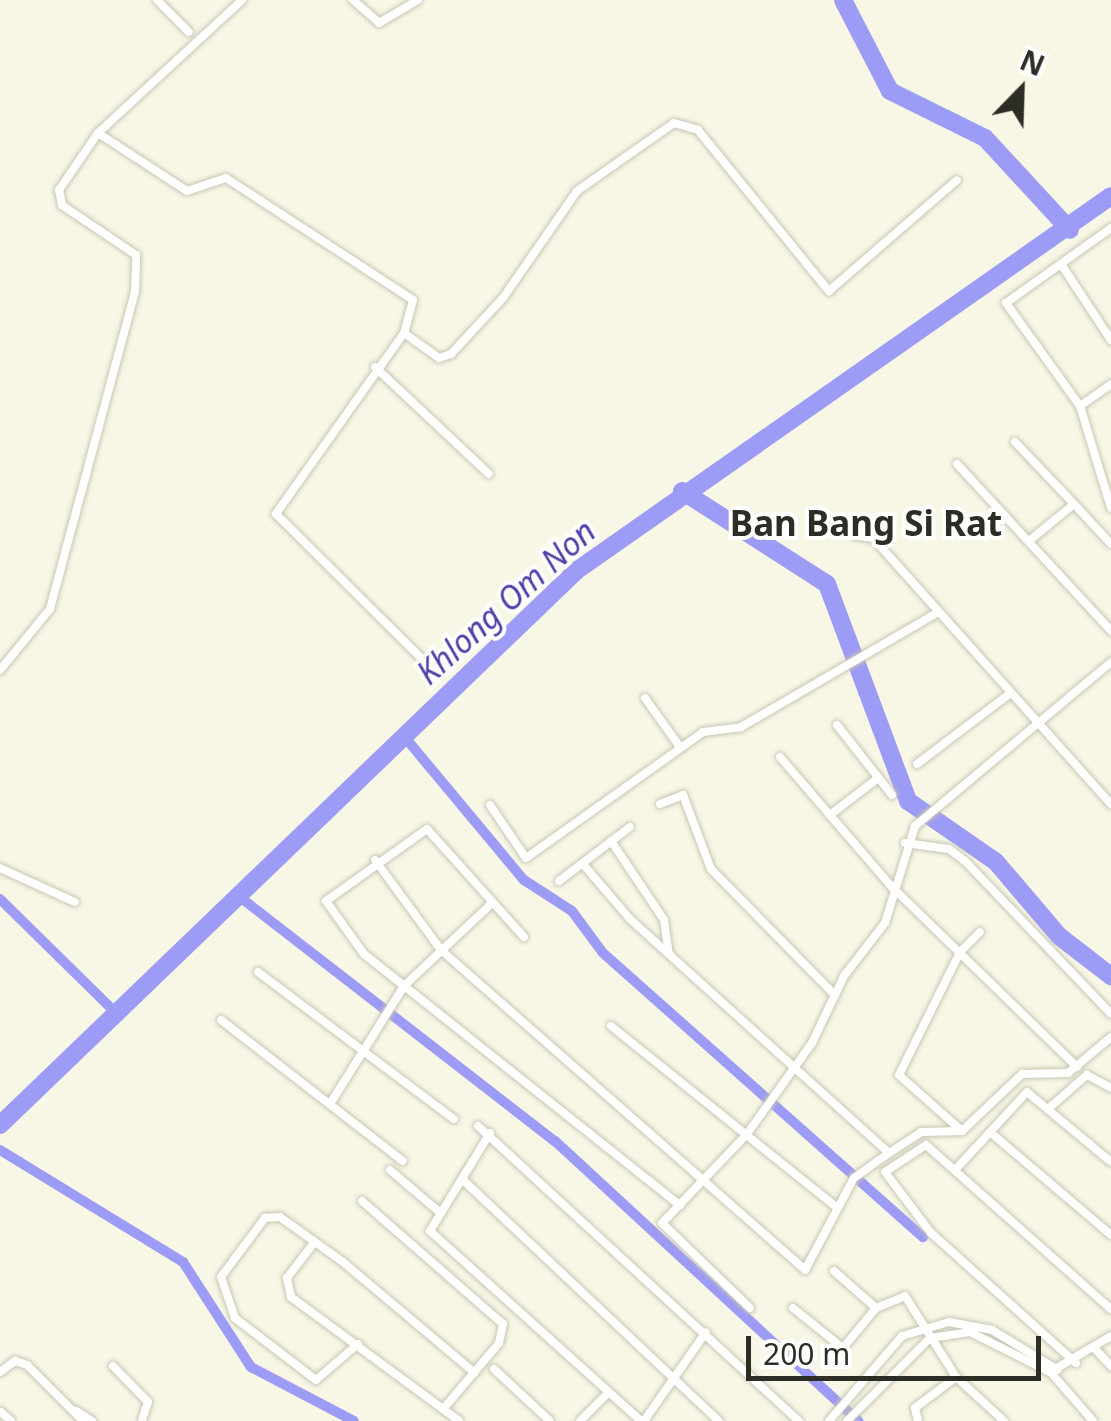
<!DOCTYPE html>
<style>
body{margin:0}
#map{position:relative;width:1111px;height:1421px;overflow:hidden;background:#f8f6e5;font-family:"Noto Sans",sans-serif}
div>[style]{position:absolute}
[style*='--x']{left:calc(var(--x)*1px);top:calc(var(--y)*1px);width:calc(var(--w)*1px);rotate:calc(var(--a)*1deg)}
.canal>*{height:10px;margin:-5px;padding:0 5px;transform-origin:5px;border-radius:5px;background:#9c9bf5}
.river>*{height:18px;margin:-9px;padding:0 9px;transform-origin:9px;border-radius:9px;background:#9c9bf5}
.roads{filter:drop-shadow(0 0 2px #c8c6b5) drop-shadow(0 0 2px #c8c6b5)}
.minor>*{height:8px;margin:-4px;padding:0 4px;transform-origin:4px;border-radius:4px;background:#fff}
span{translate:-50% -50%;white-space:nowrap;text-align:center;line-height:1.15;-webkit-text-stroke:8px #fff;paint-order:stroke}
.water-label{font-size:32px;color:#4d40a7;font-style:italic}
.quarter-label{font-size:35px;color:#2d2d26;font-weight:700}
.north{position:absolute;left:971px;top:40px;width:100px;height:100px;-webkit-text-stroke:8px #fff;paint-order:stroke;rotate:23deg;font-size:28px;font-weight:700;line-height:40px;text-align:center;color:#2d2d26}
.north::after{content:'';display:block;margin:auto;width:35px;height:45px;background:#2d2d26;clip-path:polygon(50% 0,100% 100%,50% 72%,0 100%)}
.scale{position:absolute;left:746px;top:1336px;width:295px;height:45px;box-sizing:border-box;border:5px solid #2d2d26;border-top:0;padding-left:12px;font-size:30px;line-height:35px;white-space:nowrap;color:#2d2d26;-webkit-text-stroke:8px #fff;paint-order:stroke}
</style>
<div id="map">
<div class="canal">
<i style="--x:403;--y:735;--w:189;--a:50.2"></i>
<i style="--x:524;--y:880;--w:57;--a:32.9"></i>
<i style="--x:572;--y:911;--w:52;--a:53.6"></i>
<i style="--x:603;--y:953;--w:428;--a:41.6"></i>
<i style="--x:236;--y:894;--w:403;--a:37.8"></i>
<i style="--x:555;--y:1141;--w:413;--a:42.7"></i>
<i style="--x:0;--y:899;--w:158;--a:44.5"></i>
<i style="--x:0;--y:1150;--w:215;--a:31.5"></i>
<i style="--x:183;--y:1262;--w:125;--a:57.1"></i>
<i style="--x:251;--y:1367;--w:116;--a:27.7"></i>
</div>
<div class="river">
<i style="--x:843;--y:0;--w:102;--a:62.7"></i>
<i style="--x:890;--y:91;--w:106;--a:26.3"></i>
<i style="--x:985;--y:138;--w:125;--a:47.3"></i>
<i style="--x:682;--y:491;--w:172;--a:32.7"></i>
<i style="--x:827;--y:584;--w:232;--a:69.5"></i>
<i style="--x:908;--y:801;--w:107;--a:34.7"></i>
<i style="--x:996;--y:862;--w:97;--a:49.6"></i>
<i style="--x:1059;--y:936;--w:66;--a:37.6"></i>
<i style="--x:0;--y:1125;--w:799;--a:-43.88"></i>
<i style="--x:576;--y:571;--w:653;--a:-35.03"></i>
</div>
<div class="roads">
<div class="minor">
<i style="--x:157;--y:0;--w:45;--a:45"></i>
<i style="--x:353;--y:0;--w:35;--a:41"></i>
<i style="--x:379;--y:23;--w:45;--a:-30.5"></i>
<i style="--x:98;--y:133;--w:106;--a:33.1"></i>
<i style="--x:187;--y:191;--w:41;--a:-18.4"></i>
<i style="--x:226;--y:178;--w:223;--a:33.1"></i>
<i style="--x:413;--y:300;--w:34;--a:105"></i>
<i style="--x:404;--y:333;--w:222;--a:125.3"></i>
<i style="--x:276;--y:514;--w:220;--a:44.8"></i>
<i style="--x:1061;--y:264;--w:91;--a:56.7"></i>
<i style="--x:404;--y:333;--w:43;--a:35.5"></i>
<i style="--x:439;--y:358;--w:13;--a:-18"></i>
<i style="--x:451;--y:354;--w:76;--a:-47.1"></i>
<i style="--x:503;--y:298;--w:130;--a:-55.3"></i>
<i style="--x:577;--y:191;--w:118;--a:-35"></i>
<i style="--x:674;--y:123;--w:25;--a:16"></i>
<i style="--x:698;--y:130;--w:208;--a:50.9"></i>
<i style="--x:829;--y:291;--w:169;--a:-40.9"></i>
<i style="--x:375;--y:367;--w:156;--a:43.2"></i>
<i style="--x:1080;--y:406;--w:38;--a:-35"></i>
<i style="--x:1015;--y:442;--w:86;--a:46.4"></i>
<i style="--x:1074;--y:504;--w:58;--a:140.6"></i>
<i style="--x:957;--y:464;--w:227;--a:47.3"></i>
<i style="--x:1074;--y:504;--w:54;--a:47.2"></i>
<i style="--x:1111;--y:508;--w:107;--a:-106.9"></i>
<i style="--x:1080;--y:406;--w:127;--a:-125.7"></i>
<i style="--x:1006;--y:303;--w:129;--a:-35.5"></i>
<i style="--x:853;--y:535;--w:20;--a:9"></i>
<i style="--x:873;--y:538;--w:357;--a:48.2"></i>
<i style="--x:0;--y:670;--w:79;--a:-50.7"></i>
<i style="--x:50;--y:609;--w:329;--a:-75"></i>
<i style="--x:135;--y:291;--w:36;--a:-88"></i>
<i style="--x:136;--y:255;--w:89;--a:-146"></i>
<i style="--x:62;--y:205;--w:15;--a:-101"></i>
<i style="--x:59;--y:190;--w:69;--a:-55.6"></i>
<i style="--x:98;--y:133;--w:196;--a:-42.7"></i>
<i style="--x:645;--y:698;--w:60;--a:54.5"></i>
<i style="--x:837;--y:725;--w:89;--a:51.8"></i>
<i style="--x:780;--y:757;--w:172;--a:49.3"></i>
<i style="--x:892;--y:887;--w:258;--a:44.2"></i>
<i style="--x:917;--y:764;--w:114;--a:-37.2"></i>
<i style="--x:660;--y:804;--w:25;--a:-21"></i>
<i style="--x:683;--y:795;--w:79;--a:69.3"></i>
<i style="--x:711;--y:869;--w:177;--a:45.5"></i>
<i style="--x:490;--y:805;--w:64;--a:55.8"></i>
<i style="--x:526;--y:858;--w:217;--a:-35.4"></i>
<i style="--x:703;--y:732;--w:38;--a:-7"></i>
<i style="--x:741;--y:727;--w:227;--a:-30.2"></i>
<i style="--x:830;--y:815;--w:61;--a:-37.6"></i>
<i style="--x:611;--y:841;--w:95;--a:56.1"></i>
<i style="--x:664;--y:920;--w:34;--a:82"></i>
<i style="--x:905;--y:843;--w:44;--a:7.8"></i>
<i style="--x:949;--y:849;--w:20;--a:37"></i>
<i style="--x:965;--y:861;--w:211;--a:46.3"></i>
<i style="--x:375;--y:860;--w:112;--a:53.7"></i>
<i style="--x:441;--y:950;--w:485;--a:41.3"></i>
<i style="--x:805;--y:1270;--w:104;--a:-62"></i>
<i style="--x:854;--y:1178;--w:43;--a:-35.5"></i>
<i style="--x:583;--y:864;--w:72;--a:49.5"></i>
<i style="--x:630;--y:919;--w:349;--a:42.1"></i>
<i style="--x:889;--y:1153;--w:38;--a:-33"></i>
<i style="--x:921;--y:1132;--w:41;--a:-1.4"></i>
<i style="--x:962;--y:1131;--w:83;--a:-43.5"></i>
<i style="--x:1022;--y:1074;--w:46;--a:-1.2"></i>
<i style="--x:1068;--y:1073;--w:56;--a:-39.9"></i>
<i style="--x:0;--y:868;--w:82;--a:24.4"></i>
<i style="--x:559;--y:881;--w:89;--a:-37.3"></i>
<i style="--x:524;--y:937;--w:145;--a:-131.9"></i>
<i style="--x:427;--y:829;--w:124;--a:144.5"></i>
<i style="--x:326;--y:901;--w:65;--a:54.4"></i>
<i style="--x:364;--y:954;--w:404;--a:38.5"></i>
<i style="--x:258;--y:972;--w:245;--a:36.9"></i>
<i style="--x:221;--y:1020;--w:230;--a:37.8"></i>
<i style="--x:611;--y:1026;--w:290;--a:38.8"></i>
<i style="--x:330;--y:1104;--w:139;--a:-57.9"></i>
<i style="--x:404;--y:986;--w:118;--a:-43.3"></i>
<i style="--x:1048;--y:1109;--w:52;--a:-41.1"></i>
<i style="--x:1087;--y:1075;--w:27;--a:28"></i>
<i style="--x:478;--y:1126;--w:436;--a:42.6"></i>
<i style="--x:962;--y:1131;--w:84;--a:-138.4"></i>
<i style="--x:899;--y:1075;--w:137;--a:-63.6"></i>
<i style="--x:960;--y:952;--w:28;--a:-45"></i>
<i style="--x:990;--y:1132;--w:159;--a:40.4"></i>
<i style="--x:490;--y:1133;--w:115;--a:121.5"></i>
<i style="--x:430;--y:1231;--w:284;--a:42"></i>
<i style="--x:390;--y:1170;--w:62;--a:40.4"></i>
<i style="--x:955;--y:1170;--w:106;--a:-47.3"></i>
<i style="--x:1027;--y:1092;--w:109;--a:39.8"></i>
<i style="--x:462;--y:1179;--w:353;--a:43.3"></i>
<i style="--x:362;--y:1201;--w:187;--a:41.1"></i>
<i style="--x:503;--y:1324;--w:19;--a:102"></i>
<i style="--x:499;--y:1343;--w:84;--a:130.2"></i>
<i style="--x:313;--y:1244;--w:43;--a:127.4"></i>
<i style="--x:287;--y:1278;--w:19;--a:78"></i>
<i style="--x:291;--y:1297;--w:209;--a:36.4"></i>
<i style="--x:834;--y:1271;--w:56;--a:41.4"></i>
<i style="--x:750;--y:1308;--w:122;--a:-136"></i>
<i style="--x:662;--y:1223;--w:123;--a:-46.3"></i>
<i style="--x:747;--y:1134;--w:112;--a:-54.5"></i>
<i style="--x:812;--y:1043;--w:74;--a:-64.5"></i>
<i style="--x:844;--y:976;--w:67;--a:-52.3"></i>
<i style="--x:885;--y:923;--w:102;--a:-72.8"></i>
<i style="--x:915;--y:826;--w:256;--a:-39.9"></i>
<i style="--x:793;--y:1308;--w:64;--a:38.7"></i>
<i style="--x:843;--y:1348;--w:52;--a:-50.5"></i>
<i style="--x:876;--y:1308;--w:31;--a:-22"></i>
<i style="--x:905;--y:1296;--w:96;--a:57.8"></i>
<i style="--x:956;--y:1377;--w:51;--a:142.9"></i>
<i style="--x:915;--y:1408;--w:13;--a:77"></i>
<i style="--x:358;--y:1344;--w:55;--a:139.4"></i>
<i style="--x:316;--y:1380;--w:102;--a:-142.6"></i>
<i style="--x:235;--y:1318;--w:43;--a:-108.9"></i>
<i style="--x:221;--y:1277;--w:74;--a:-53.3"></i>
<i style="--x:265;--y:1218;--w:15;--a:-4"></i>
<i style="--x:280;--y:1217;--w:77;--a:35.5"></i>
<i style="--x:343;--y:1262;--w:172;--a:40.1"></i>
<i style="--x:1096;--y:1350;--w:22;--a:47"></i>
<i style="--x:1076;--y:1363;--w:195;--a:-138.1"></i>
<i style="--x:931;--y:1233;--w:76;--a:-127"></i>
<i style="--x:885;--y:1172;--w:49;--a:-33.4"></i>
<i style="--x:926;--y:1145;--w:247;--a:41.6"></i>
<i style="--x:113;--y:1366;--w:50;--a:45.8"></i>
<i style="--x:148;--y:1402;--w:20;--a:108"></i>
<i style="--x:1047;--y:1368;--w:70;--a:49"></i>
<i style="--x:494;--y:1369;--w:76;--a:42.9"></i>
<i style="--x:0;--y:1372;--w:19;--a:-36"></i>
<i style="--x:15;--y:1361;--w:13;--a:18"></i>
<i style="--x:27;--y:1365;--w:79;--a:45"></i>
<i style="--x:956;--y:1377;--w:65;--a:42.5"></i>
<i style="--x:76;--y:1411;--w:19;--a:32"></i>
<i style="--x:1;--y:1412;--w:13;--a:42"></i>
<i style="--x:580;--y:1421;--w:41;--a:-45"></i>
<i style="--x:644;--y:1421;--w:108;--a:-55.1"></i>
<i style="--x:829;--y:1421;--w:112;--a:-49.3"></i>
<i style="--x:902;--y:1336;--w:49;--a:-16.6"></i>
<i style="--x:949;--y:1322;--w:44;--a:10.5"></i>
<i style="--x:992;--y:1330;--w:77;--a:31.2"></i>
<i style="--x:847;--y:1421;--w:117;--a:-45"></i>
<i style="--x:930;--y:1338;--w:40;--a:-8.5"></i>
<i style="--x:970;--y:1332;--w:89;--a:26.6"></i>
<i style="--x:1050;--y:1372;--w:71;--a:-30.5"></i>
</div>
</div>
<div class="water-label">
<span style="left:506px;top:602px;rotate:-42deg">Khlong Om Non</span>
</div>
<div class="quarter-label">
<span style="left:866px;top:523px">Ban Bang Si Rat</span>
</div>
<div class="north">N</div>
<div class="scale">200 m</div>
</div>
